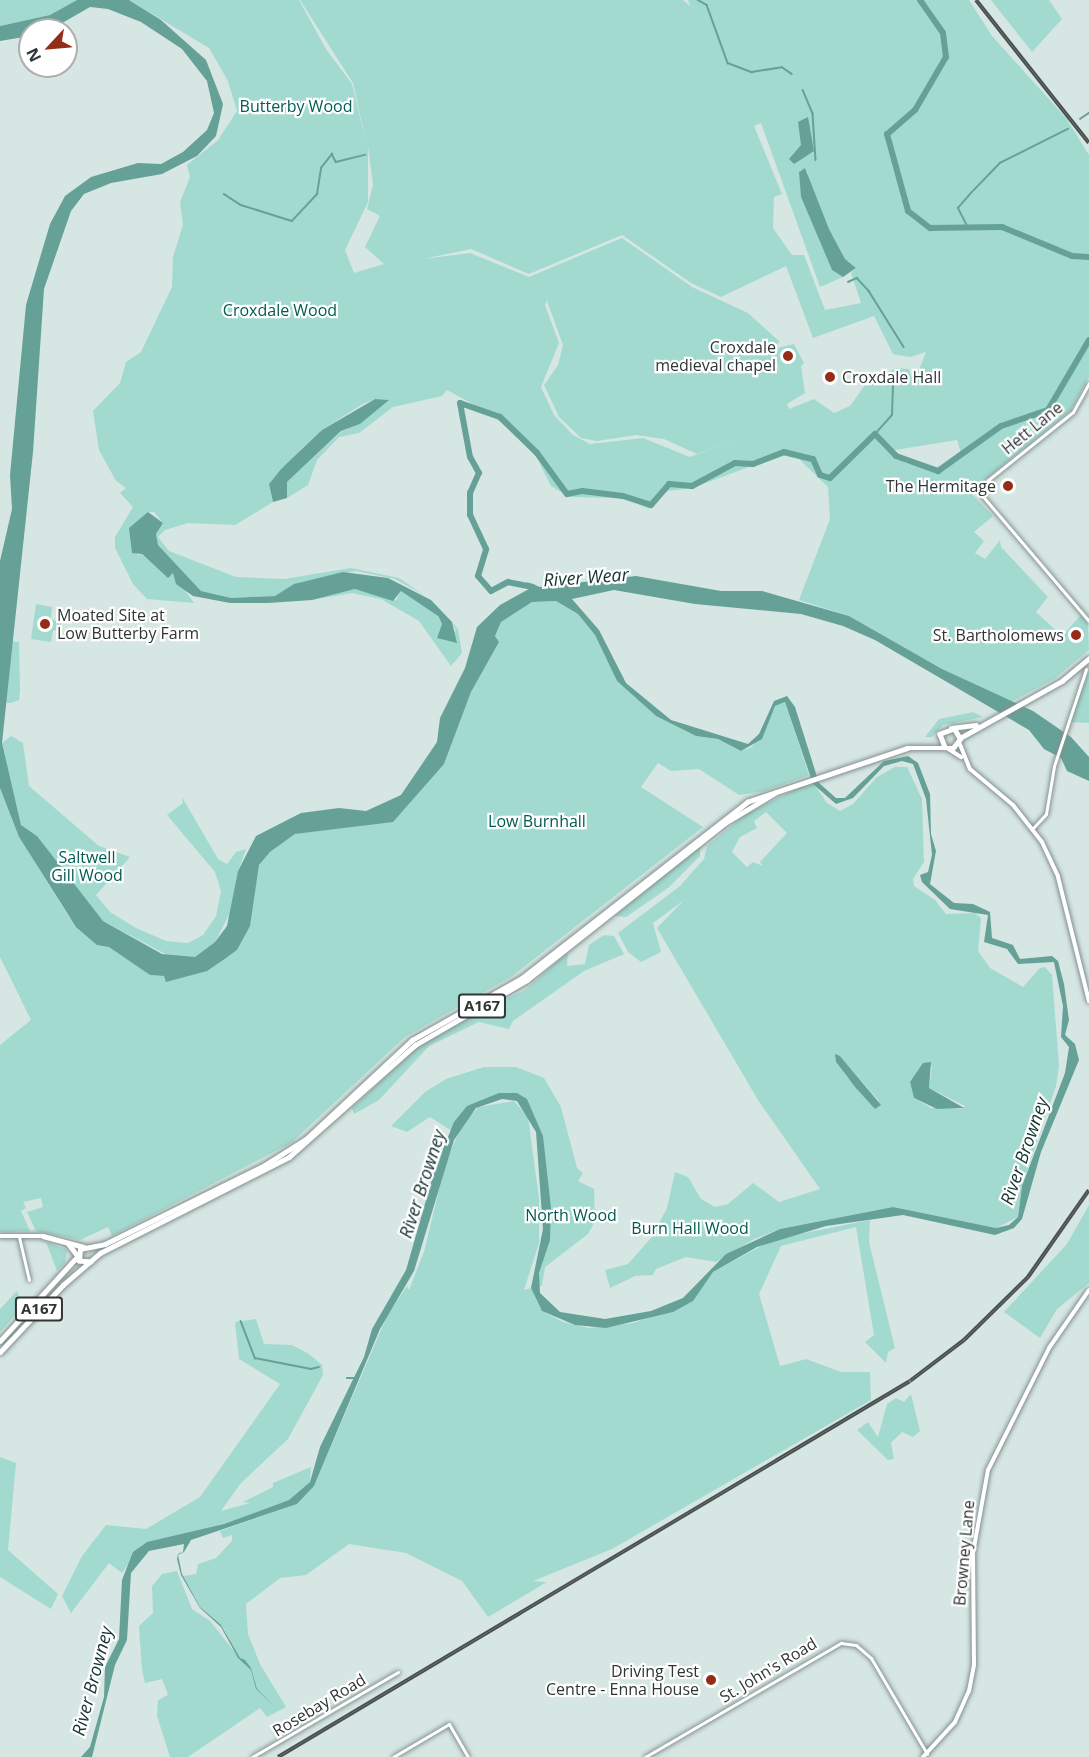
<!DOCTYPE html>
<style>
body{margin:0}
#map{position:relative;width:1089px;height:1757px;overflow:hidden;background:#d6e6e3;font-family:"Open Sans",sans-serif}
div>[style]{position:absolute}
[style*='--x']{left:calc(var(--x)*1px);top:calc(var(--y)*1px);width:calc(var(--w)*1px);rotate:calc(var(--a)*1deg)}
.green>*{inset:0;background:#a3dad0}
.water>*{inset:0;background:#66a197}
.stream>*{height:1.5px;margin:-0.75px;padding:0 0.75px;transform-origin:0.75px;border-radius:0.75px;background:#66a197}
.river>*{height:6px;margin:-3px;padding:0 3px;transform-origin:3px;border-radius:3px;background:#66a197}
.roads{filter:drop-shadow(0 0 2px #82908e) drop-shadow(0 0 2px #82908e)}
.minor>*{height:3px;margin:-1.5px;padding:0 1.5px;transform-origin:1.5px;border-radius:1.5px;background:#fff}
.secondary>*{height:4px;margin:-2px;padding:0 2px;transform-origin:2px;border-radius:2px;background:#fff}
.primary>*{height:4.5px;margin:-2.25px;padding:0 2.25px;transform-origin:2.25px;border-radius:2.25px;background:#fff}
.trunk>*{height:4.5px;margin:-2.25px;padding:0 2.25px;transform-origin:2.25px;border-radius:2.25px;background:#fff}
.rail>*{height:4px;margin-top:-2px;transform-origin:0;background:repeating-linear-gradient(90deg,#fff 0 4.5px,#49504f 0 9px);box-sizing:border-box;border-block:2px solid #49504f}
.dots>*{width:16px;height:16px;translate:-50% -50%;box-sizing:border-box;border:3px solid #fff;border-radius:50%}
span{translate:-50% -50%;white-space:nowrap;text-align:center;line-height:1.15;-webkit-text-stroke:4.5px #fff;paint-order:stroke}
.shield-label span{padding:2px 4px;background:#fff;border:2px solid;border-radius:4px;-webkit-text-stroke-width:0}
.shield-label{font-size:15px;color:#303635;font-weight:700}
.park-label{font-size:16px;color:#015b52}
.poi-label{font-size:16px;color:#303635}
.right{translate:-100% -50%;text-align:right}
.left{translate:0 -50%;text-align:left}
.street-label{font-size:16px;color:#303635}
.water-label{font-size:18px;color:#15342f;font-style:italic}
.north{position:absolute;left:18px;top:18px;width:60px;height:60px;box-sizing:border-box;background:#fff;border:2px solid #acafae;border-radius:50%;rotate:244deg;font-size:16px;font-weight:700;line-height:24px;text-align:center;color:#303635}
.north::after{content:'';display:block;margin:auto;width:21px;height:27px;background:#952c17;clip-path:polygon(50% 0,100% 100%,50% 72%,0 100%)}
</style>
<div id="map">
<div class="green">
<i style="clip-path:polygon(0 0,77px 0,50px 15px,0 26px)"></i>
<i style="clip-path:polygon(evenodd,129px 0,299px 0,326px 49px,352px 84px,367px 147px,353px 83px,300px 0,683px 0,690px 6px,688px 0,969px 0,992px 36px,1066px 118px,1089px 155px,1089px 377px,1071px 410px,970px 492px,993px 516px,974px 532px,984px 541px,975px 553px,985px 559px,1000px 540px,1001px 547px,1048px 597px,1036px 612px,1062px 636px,1081px 615px,1088px 624px,1089px 650px,1054px 679px,1011px 702px,942px 669px,849px 616px,799px 600px,830px 519px,828px 487px,799px 459px,782px 455px,692px 488px,667px 491px,649px 509px,624px 498px,569px 497px,551px 486px,535px 454px,493px 415px,447px 390px,442px 396px,393px 407px,359px 433px,339px 437px,317px 460px,308px 485px,287px 498px,287px 482px,342px 431px,360px 424px,388px 400px,375px 399px,361px 405px,322px 430px,281px 469px,269px 484px,273px 502px,268px 505px,235px 525px,188px 523px,165px 530px,158px 537px,169px 551px,236px 577px,284px 579px,351px 568px,399px 578px,424px 595px,395px 579px,356px 571px,301px 582px,275px 596px,231px 598px,201px 591px,158px 545px,156px 534px,163px 523px,154px 512px,148px 512px,137px 555px,141px 554px,168px 577px,173px 573px,194px 603px,147px 599px,133px 584px,115px 548px,115px 537px,133px 507px,120px 493px,126px 488px,116px 481px,99px 450px,93px 411px,120px 383px,126px 362px,141px 352px,172px 287px,173px 257px,183px 225px,180px 202px,190px 177px,187px 165px,218px 140px,237px 111px,228px 81px,209px 48px,129px 0,761px 123px,820px 287px,843px 277px,832px 270px,801px 197px,800px 170px,807px 171px,812px 195px,829px 229px,845px 259px,856px 268px,851px 273px,861px 303px,825px 310px,804px 255px,792px 255px,773px 228px,774px 197px,782px 194px,754px 126px,761px 123px,129px 0,368px 147px,373px 185px,367px 209px,380px 216px,365px 247px,384px 264px,354px 273px,345px 250px,368px 202px,368px 147px,129px 0,622px 235px,691px 283px,721px 297px,786px 266px,813px 338px,874px 316px,893px 354px,910px 357px,926px 352px,916px 378px,912px 378px,909px 369px,896px 368px,865px 385px,850px 406px,834px 413px,814px 399px,789px 409px,787px 404px,805px 393px,801px 366px,804px 363px,794px 344px,773px 349px,780px 373px,769px 348px,780px 342px,748px 313px,692px 287px,622px 238px,529px 277px,470px 253px,423px 259px,471px 249px,529px 274px,622px 235px,129px 0,550px 293px,547px 301px,563px 345px,558px 365px,544px 385px,559px 417px,581px 438px,597px 441px,636px 435px,664px 439px,697px 454px,743px 437px,690px 457px,643px 438px,590px 444px,573px 435px,554px 415px,541px 387px,559px 343px,545px 305px,550px 293px,129px 0,957px 440px,961px 453px,940px 469px,905px 463px,889px 451px,957px 440px)"></i>
<i style="clip-path:polygon(991px 0,1049px 0,1062px 19px,1032px 52px)"></i>
<i style="clip-path:polygon(355px 589px,396px 600px,401px 591px,431px 607px,442px 624px,437px 638px,456px 631px,452px 622px,458px 629px,462px 653px,451px 666px,419px 621px,381px 599px,352px 593px,312px 600px)"></i>
<i style="clip-path:polygon(556px 601px,578px 614px,595px 635px,617px 681px,656px 716px,696px 736px,718px 739px,741px 751px,752px 747px,775px 706px,785px 702px,809px 775px,765px 791px,739px 795px,699px 769px,671px 771px,658px 763px,641px 787px,703px 827px,511px 977px,405px 1037px,291px 1143px,112px 1236px,108px 1227px,80px 1240px,36px 1231px,27px 1212px,43px 1207px,41px 1198px,23px 1202px,26px 1208px,21px 1211px,30px 1231px,0 1232px,0 1045px,31px 1020px,0 957px,0 788px,19px 837px,69px 917px,150px 975px,173px 977px,207px 970px,237px 950px,251px 911px,259px 865px,270px 852px,295px 834px,358px 826px,433px 775px,444px 764px,471px 692px,499px 642px,495px 636px,501px 622px,532px 602px)"></i>
<i style="clip-path:polygon(36px 604px,52px 607px,51px 619px,62px 623px,60px 631px,53px 630px,51px 642px,31px 639px)"></i>
<i style="clip-path:polygon(11px 641px,19px 642px,20px 691px,19px 700px,11px 703px,6px 703px)"></i>
<i style="clip-path:polygon(1089px 672px,1089px 723px,1070px 722px,1079px 696px)"></i>
<i style="clip-path:polygon(973px 712px,983px 717px,943px 725px,932px 737px,925px 737px,939px 719px)"></i>
<i style="clip-path:polygon(11px 736px,23px 743px,29px 786px,99px 846px,130px 857px,96px 895px,110px 912px,136px 928px,166px 941px,188px 943px,203px 935px,216px 916px,221px 891px,215px 872px,167px 815px,183px 803px,182px 797px,218px 859px,227px 864px,236px 852px,246px 849px,238px 871px,235px 903px,215px 942px,195px 957px,173px 958px,103px 921px,89px 908px,37px 836px,21px 825px,3px 751px,2px 743px)"></i>
<i style="clip-path:polygon(evenodd,895px 767px,907px 767px,922px 799px,924px 862px,913px 879px,914px 886px,935px 900px,946px 914px,975px 913px,981px 918px,978px 951px,990px 968px,1023px 987px,1040px 968px,1045px 967px,1052px 975px,1059px 1066px,1056px 1086px,1022px 1186px,1018px 1217px,996px 1228px,893px 1207px,780px 1229px,754px 1239px,716px 1262px,686px 1257px,656px 1269px,653px 1275px,635px 1276px,610px 1288px,605px 1270px,628px 1264px,651px 1238px,667px 1208px,675px 1172px,688px 1177px,701px 1199px,715px 1207px,728px 1204px,753px 1183px,779px 1202px,820px 1189px,758px 1100px,657px 928px,684px 900px,653px 923px,661px 952px,641px 962px,628px 952px,618px 933px,680px 886px,704px 859px,707px 846px,745px 815px,812px 781px,827px 803px,840px 811px,853px 804px,877px 777px,895px 767px,766px 812px,787px 833px,760px 862px,763px 866px,753px 862px,747px 867px,732px 852px,740px 837px,757px 828px,754px 821px,766px 812px,895px 767px,840px 1056px,878px 1100px,880px 1105px,875px 1108px,846px 1076px,836px 1062px,840px 1056px,895px 767px,932px 1066px,929px 1088px,965px 1106px,961px 1109px,931px 1108px,914px 1098px,910px 1082px,932px 1066px)"></i>
<i style="clip-path:polygon(700px 846px,700px 856px,668px 888px,626px 917px,615px 916px)"></i>
<i style="clip-path:polygon(604px 935px,614px 936px,624px 954px,584px 971px,513px 1021px,509px 1029px,479px 1022px,429px 1046px,379px 1100px,354px 1114px,352px 1108px,429px 1037px,525px 990px,568px 952px,567px 966px,585px 964px,589px 945px)"></i>
<i style="clip-path:polygon(484px 1067px,516px 1067px,544px 1078px,561px 1107px,577px 1168px,583px 1173px,578px 1181px,594px 1189px,595px 1221px,588px 1234px,545px 1267px,542px 1286px,535px 1286px,534px 1276px,545px 1250px,542px 1142px,528px 1107px,510px 1096px,473px 1106px,452px 1131px,430px 1117px,407px 1132px,391px 1126px,425px 1092px,446px 1079px)"></i>
<i style="clip-path:polygon(514px 1101px,528px 1117px,539px 1198px,539px 1243px,524px 1290px,531px 1288px,542px 1311px,563px 1322px,589px 1328px,633px 1323px,690px 1303px,713px 1272px,774px 1239px,870px 1220px,869px 1242px,895px 1348px,888px 1352px,886px 1363px,865px 1342px,874px 1335px,856px 1227px,781px 1246px,759px 1294px,780px 1366px,806px 1359px,841px 1372px,870px 1372px,871px 1400px,612px 1549px,533px 1581px,547px 1582px,488px 1617px,462px 1581px,406px 1553px,349px 1544px,306px 1575px,280px 1578px,246px 1604px,248px 1634px,260px 1664px,286px 1707px,267px 1717px,260px 1708px,188px 1757px,170px 1757px,157px 1716px,158px 1700px,168px 1695px,162px 1679px,145px 1683px,142px 1670px,139px 1626px,153px 1613px,152px 1586px,162px 1574px,177px 1571px,192px 1609px,210px 1621px,237px 1655px,224px 1629px,200px 1607px,183px 1576px,196px 1574px,198px 1564px,216px 1558px,232px 1541px,232px 1535px,223px 1538px,220px 1531px,297px 1504px,314px 1486px,387px 1316px,407px 1286px,409px 1290px,424px 1252px,445px 1165px,462px 1124px,479px 1107px)"></i>
<i style="clip-path:polygon(1089px 1205px,1089px 1283px,1057px 1309px,1040px 1338px,1004px 1312px,1067px 1244px)"></i>
<i style="clip-path:polygon(46px 1242px,67px 1250px,65px 1263px,57px 1271px)"></i>
<i style="clip-path:polygon(17px 1291px,23px 1306px,0 1332px,0 1309px)"></i>
<i style="clip-path:polygon(256px 1319px,264px 1344px,292px 1345px,309px 1354px,322px 1365px,323px 1375px,288px 1439px,241px 1483px,221px 1511px,250px 1503px,243px 1502px,273px 1487px,273px 1483px,311px 1467px,310px 1482px,289px 1500px,224px 1524px,142px 1545px,122px 1573px,109px 1563px,71px 1613px,62px 1596px,82px 1556px,106px 1525px,146px 1529px,200px 1497px,280px 1384px,239px 1359px,235px 1322px)"></i>
<i style="clip-path:polygon(911px 1394px,920px 1431px,913px 1437px,902px 1432px,891px 1443px,894px 1459px,888px 1460px,857px 1430px,868px 1422px,878px 1437px,887px 1404px,896px 1398px,904px 1402px)"></i>
<i style="clip-path:polygon(0 1457px,16px 1463px,8px 1550px,58px 1594px,51px 1609px,0 1577px)"></i>
</div>
<div class="water">
<i style="clip-path:polygon(77px 0,129px 0,161px 20px,206px 60px,223px 104px,216px 136px,197px 156px,162px 174px,111px 183px,84px 194px,71px 211px,44px 289px,33px 452px,2px 743px,21px 825px,37px 836px,103px 921px,162px 954px,195px 957px,215px 942px,227px 926px,238px 871px,256px 836px,301px 813px,339px 808px,366px 811px,401px 795px,437px 742px,440px 718px,465px 668px,477px 627px,500px 605px,529px 589px,527px 582px,540px 587px,636px 576px,721px 591px,762px 591px,849px 616px,942px 669px,1033px 711px,1071px 737px,1089px 757px,1089px 781px,1067px 771px,1061px 758px,1044px 749px,1029px 730px,875px 640px,843px 626px,801px 614px,695px 604px,614px 590px,572px 599px,599px 630px,626px 683px,671px 720px,748px 744px,759px 734px,774px 701px,787px 696px,795px 707px,819px 783px,836px 798px,845px 798px,884px 761px,908px 756px,918px 763px,930px 794px,931px 834px,936px 851px,930px 884px,954px 903px,973px 904px,990px 912px,992px 938px,1013px 945px,1020px 959px,1052px 956px,1058px 961px,1064px 984px,1069px 1020px,1065px 1035px,1075px 1044px,1079px 1060px,1041px 1152px,1022px 1219px,1014px 1228px,995px 1235px,903px 1215px,826px 1226px,757px 1247px,713px 1272px,693px 1301px,673px 1312px,606px 1328px,575px 1325px,542px 1311px,531px 1288px,543px 1229px,536px 1132px,517px 1101px,502px 1099px,476px 1108px,454px 1140px,414px 1271px,380px 1329px,314px 1486px,297px 1504px,191px 1540px,184px 1552px,178px 1555px,182px 1574px,200px 1607px,221px 1625px,240px 1658px,245px 1660px,251px 1668px,257px 1689px,275px 1707px,256px 1689px,251px 1670px,238px 1658px,221px 1627px,200px 1608px,181px 1575px,177px 1559px,178px 1554px,183px 1552px,184px 1544px,149px 1551px,131px 1573px,127px 1640px,115px 1665px,92px 1757px,81px 1757px,90px 1747px,104px 1697px,105px 1667px,119px 1639px,122px 1580px,133px 1552px,147px 1542px,224px 1524px,289px 1500px,310px 1482px,320px 1447px,364px 1357px,372px 1329px,406px 1270px,435px 1169px,454px 1122px,467px 1106px,499px 1093px,517px 1093px,527px 1099px,543px 1136px,551px 1208px,550px 1240px,539px 1273px,540px 1293px,560px 1312px,605px 1319px,651px 1311px,683px 1298px,726px 1254px,780px 1229px,893px 1207px,996px 1228px,1009px 1225px,1018px 1217px,1022px 1186px,1065px 1073px,1069px 1047px,1061px 1037px,1063px 1006px,1054px 962px,1018px 964px,1007px 949px,984px 942px,988px 915px,950px 909px,922px 882px,920px 875px,928px 872px,932px 855px,926px 799px,913px 764px,902px 761px,884px 766px,853px 798px,836px 804px,813px 784px,785px 702px,775px 706px,762px 739px,741px 751px,718px 739px,696px 736px,656px 716px,617px 681px,595px 635px,578px 614px,556px 601px,532px 602px,501px 622px,495px 636px,499px 642px,471px 692px,444px 764px,393px 822px,295px 834px,270px 852px,259px 865px,250px 926px,237px 950px,226px 958px,207px 971px,166px 982px,164px 976px,150px 975px,109px 947px,97px 945px,76px 927px,19px 837px,0 788px,0 561px,12px 509px,10px 475px,26px 305px,50px 224px,65px 196px,91px 177px,138px 163px,161px 164px,183px 152px,207px 130px,214px 113px,207px 81px,182px 49px,141px 22px,108px 9px,90px 7px,50px 30px,30px 30px,30px 36px,0 41px,0 26px,50px 15px)"></i>
<i style="clip-path:polygon(808px 117px,814px 151px,794px 164px,789px 159px,801px 145px,798px 122px)"></i>
<i style="clip-path:polygon(805px 168px,829px 229px,845px 259px,856px 268px,843px 277px,832px 270px,801px 197px,799px 172px)"></i>
<i style="clip-path:polygon(375px 399px,389px 400px,360px 424px,341px 431px,287px 482px,287px 498px,273px 502px,269px 484px,281px 469px,322px 430px)"></i>
<i style="clip-path:polygon(148px 512px,163px 523px,156px 534px,158px 545px,201px 591px,231px 598px,275px 596px,294px 584px,343px 572px,388px 578px,431px 600px,452px 622px,457px 643px,437px 638px,442px 624px,438px 616px,401px 591px,393px 601px,355px 589px,312px 600px,268px 603px,230px 603px,193px 596px,176px 584px,173px 573px,168px 578px,142px 554px,132px 553px,129px 528px)"></i>
<i style="clip-path:polygon(835px 1054px,840px 1056px,881px 1105px,875px 1109px,855px 1087px,836px 1062px)"></i>
<i style="clip-path:polygon(931px 1062px,929px 1088px,964px 1108px,937px 1109px,914px 1098px,910px 1082px,923px 1063px)"></i>
</div>
<div class="stream">
<i style="--x:698;--y:0;--w:10;--a:29"></i>
<i style="--x:707;--y:5;--w:62;--a:70.1"></i>
<i style="--x:728;--y:63;--w:26;--a:21"></i>
<i style="--x:752;--y:72;--w:30;--a:-9"></i>
<i style="--x:782;--y:67;--w:12;--a:35"></i>
<i style="--x:803;--y:90;--w:26;--a:67"></i>
<i style="--x:813;--y:114;--w:46;--a:86.3"></i>
<i style="--x:1080;--y:119;--w:11;--a:-34"></i>
<i style="--x:973;--y:191;--w:39;--a:-46"></i>
<i style="--x:1000;--y:163;--w:76;--a:-26.6"></i>
<i style="--x:224;--y:194;--w:20;--a:33"></i>
<i style="--x:241;--y:205;--w:53;--a:17.4"></i>
<i style="--x:292;--y:221;--w:37;--a:-47"></i>
<i style="--x:317;--y:194;--w:26;--a:-81"></i>
<i style="--x:321;--y:168;--w:18;--a:-52"></i>
<i style="--x:332;--y:154;--w:9;--a:63"></i>
<i style="--x:336;--y:162;--w:30;--a:-14"></i>
<i style="--x:968;--y:228;--w:22;--a:-117"></i>
<i style="--x:958;--y:208;--w:21;--a:-49"></i>
<i style="--x:848;--y:282;--w:10;--a:-24"></i>
<i style="--x:857;--y:278;--w:18;--a:47"></i>
<i style="--x:869;--y:291;--w:66;--a:58"></i>
<i style="--x:875;--y:434;--w:25;--a:-48"></i>
<i style="--x:892;--y:415;--w:29;--a:-88"></i>
<i style="--x:893;--y:386;--w:14;--a:-54"></i>
<i style="--x:241;--y:1321;--w:40;--a:69"></i>
<i style="--x:255;--y:1358;--w:57;--a:11.1"></i>
<i style="--x:311;--y:1369;--w:8;--a:-14"></i>
<i style="--x:347;--y:1378;--w:8;--a:0"></i>
</div>
<div class="river">
<i style="--x:920;--y:0;--w:40;--a:55.1"></i>
<i style="--x:943;--y:33;--w:24;--a:83"></i>
<i style="--x:946;--y:57;--w:61;--a:120.3"></i>
<i style="--x:915;--y:110;--w:37;--a:139"></i>
<i style="--x:887;--y:134;--w:80;--a:74.7"></i>
<i style="--x:908;--y:211;--w:28;--a:38"></i>
<i style="--x:930;--y:228;--w:72;--a:-0.8"></i>
<i style="--x:1002;--y:227;--w:76;--a:22.5"></i>
<i style="--x:1072;--y:256;--w:17;--a:3"></i>
<i style="--x:96;--y:3;--w:25;--a:11"></i>
<i style="--x:533;--y:587;--w:25;--a:-169"></i>
<i style="--x:508;--y:582;--w:19;--a:152"></i>
<i style="--x:491;--y:591;--w:20;--a:-131"></i>
<i style="--x:478;--y:576;--w:28;--a:-73"></i>
<i style="--x:486;--y:549;--w:38;--a:-115"></i>
<i style="--x:470;--y:515;--w:22;--a:-90"></i>
<i style="--x:470;--y:493;--w:22;--a:-66"></i>
<i style="--x:479;--y:473;--w:18;--a:-119"></i>
<i style="--x:470;--y:457;--w:55;--a:-100.5"></i>
<i style="--x:460;--y:403;--w:42;--a:19.3"></i>
<i style="--x:500;--y:417;--w:52;--a:44.2"></i>
<i style="--x:537;--y:453;--w:51;--a:53.8"></i>
<i style="--x:567;--y:494;--w:15;--a:-11"></i>
<i style="--x:582;--y:491;--w:41;--a:7"></i>
<i style="--x:623;--y:496;--w:29;--a:18"></i>
<i style="--x:651;--y:505;--w:28;--a:-49"></i>
<i style="--x:669;--y:484;--w:23;--a:5"></i>
<i style="--x:692;--y:486;--w:49;--a:-28.1"></i>
<i style="--x:735;--y:463;--w:18;--a:3"></i>
<i style="--x:753;--y:464;--w:33;--a:-21"></i>
<i style="--x:784;--y:452;--w:30;--a:14"></i>
<i style="--x:813;--y:459;--w:17;--a:66"></i>
<i style="--x:820;--y:475;--w:10;--a:17"></i>
<i style="--x:830;--y:478;--w:63;--a:-44.4"></i>
<i style="--x:875;--y:434;--w:30;--a:46"></i>
<i style="--x:896;--y:456;--w:45;--a:19.7"></i>
<i style="--x:938;--y:471;--w:77;--a:-35.5"></i>
<i style="--x:1001;--y:426;--w:50;--a:-18.8"></i>
<i style="--x:1048;--y:410;--w:81;--a:-59.6"></i>
</div>
<div class="roads">
<div class="minor">
<i style="--x:1089;--y:383;--w:33;--a:119"></i>
<i style="--x:1073;--y:412;--w:109;--a:141.3"></i>
<i style="--x:988;--y:480;--w:15;--a:122"></i>
<i style="--x:980;--y:493;--w:168;--a:49.6"></i>
<i style="--x:1033;--y:828;--w:19;--a:-47"></i>
<i style="--x:1046;--y:814;--w:49;--a:-80.5"></i>
<i style="--x:1054;--y:766;--w:102;--a:-71.7"></i>
<i style="--x:19;--y:1237;--w:44;--a:76.9"></i>
<i style="--x:252;--y:1757;--w:169;--a:-30.2"></i>
<i style="--x:393;--y:1757;--w:65;--a:-30.5"></i>
<i style="--x:449;--y:1724;--w:38;--a:60"></i>
<i style="--x:645;--y:1757;--w:227;--a:-30.2"></i>
<i style="--x:841;--y:1643;--w:15;--a:8"></i>
<i style="--x:856;--y:1645;--w:20;--a:41"></i>
<i style="--x:871;--y:1658;--w:111;--a:59.7"></i>
</div>
<div class="secondary">
<i style="--x:959;--y:742;--w:29;--a:68"></i>
<i style="--x:970;--y:769;--w:56;--a:39.9"></i>
<i style="--x:1013;--y:805;--w:47;--a:51.9"></i>
<i style="--x:1042;--y:842;--w:38;--a:65"></i>
<i style="--x:1058;--y:877;--w:128;--a:76"></i>
<i style="--x:947;--y:748;--w:17;--a:33"></i>
<i style="--x:923;--y:1757;--w:47;--a:-47.6"></i>
<i style="--x:955;--y:1722;--w:34;--a:-66"></i>
<i style="--x:969;--y:1691;--w:26;--a:-79"></i>
<i style="--x:974;--y:1665;--w:112;--a:-90.5"></i>
<i style="--x:973;--y:1553;--w:84;--a:-79.8"></i>
<i style="--x:988;--y:1470;--w:136;--a:-63.4"></i>
<i style="--x:1049;--y:1348;--w:70;--a:-55.4"></i>
</div>
<div class="primary">
<i style="--x:0;--y:1236;--w:43;--a:0"></i>
<i style="--x:43;--y:1236;--w:42;--a:15"></i>
<i style="--x:68;--y:1243;--w:15;--a:53"></i>
</div>
<div class="trunk">
<i style="--x:951;--y:728;--w:25;--a:-7"></i>
<i style="--x:960;--y:738;--w:117;--a:-29.2"></i>
<i style="--x:1062;--y:681;--w:35;--a:-40"></i>
<i style="--x:91;--y:1262;--w:12;--a:-175"></i>
<i style="--x:79;--y:1261;--w:12;--a:-85"></i>
<i style="--x:80;--y:1249;--w:25;--a:-11"></i>
<i style="--x:105;--y:1244;--w:178;--a:-26.3"></i>
<i style="--x:265;--y:1165;--w:49;--a:-32.4"></i>
<i style="--x:306;--y:1139;--w:145;--a:-43"></i>
<i style="--x:412;--y:1040;--w:126;--a:-29.4"></i>
<i style="--x:522;--y:978;--w:286;--a:-38"></i>
<i style="--x:747;--y:802;--w:169;--a:-18.6"></i>
<i style="--x:907;--y:748;--w:46;--a:0"></i>
<i style="--x:953;--y:748;--w:11;--a:-52"></i>
<i style="--x:960;--y:739;--w:12;--a:-121"></i>
<i style="--x:954;--y:729;--w:15;--a:160"></i>
<i style="--x:940;--y:734;--w:14;--a:69"></i>
<i style="--x:0;--y:1341;--w:114;--a:-47.5"></i>
<i style="--x:0;--y:1352;--w:92;--a:-46.8"></i>
<i style="--x:63;--y:1285;--w:49;--a:-40.9"></i>
<i style="--x:100;--y:1253;--w:212;--a:-26.9"></i>
<i style="--x:289;--y:1157;--w:169;--a:-41.6"></i>
<i style="--x:415;--y:1045;--w:129;--a:-30.1"></i>
<i style="--x:527;--y:980;--w:253;--a:-38.4"></i>
<i style="--x:725;--y:823;--w:58;--a:-31"></i>
</div>
</div>
<div class="rail">
<i style="--x:976;--y:0;--w:182;--a:51.7"></i>
<i style="--x:278;--y:1757;--w:735;--a:-30.75"></i>
<i style="--x:910;--y:1381;--w:68;--a:-37.2"></i>
<i style="--x:964;--y:1340;--w:90;--a:-44.5"></i>
<i style="--x:1028;--y:1277;--w:106;--a:-55"></i>
</div>
<div class="dots">
<i style="left:788px;top:356px;background:#952c17"></i>
<i style="left:830px;top:377px;background:#952c17"></i>
<i style="left:1008px;top:486px;background:#952c17"></i>
<i style="left:45px;top:624px;background:#952c17"></i>
<i style="left:1076px;top:635px;background:#952c17"></i>
<i style="left:711px;top:1680px;background:#952c17"></i>
</div>
<div class="shield-label">
<span style="left:482px;top:1006px">A167</span>
<span style="left:39px;top:1309px">A167</span>
</div>
<div class="park-label">
<span style="left:296px;top:106px">Butterby Wood</span>
<span style="left:280px;top:310px">Croxdale Wood</span>
<span style="left:537px;top:821px">Low Burnhall</span>
<span style="left:87px;top:866px">Saltwell<br>Gill Wood</span>
<span style="left:571px;top:1215px">North Wood</span>
<span style="left:690px;top:1228px">Burn Hall Wood</span>
</div>
<div class="poi-label">
<span class="right" style="left:776px;top:356px">Croxdale<br>medieval chapel</span>
<span class="left" style="left:842px;top:377px">Croxdale Hall</span>
<span class="right" style="left:996px;top:486px">The Hermitage</span>
<span class="left" style="left:57px;top:624px">Moated Site at<br>Low Butterby Farm</span>
<span class="right" style="left:1064px;top:635px">St. Bartholomews</span>
<span class="right" style="left:699px;top:1680px">Driving Test<br>Centre - Enna House</span>
</div>
<div class="street-label">
<span style="left:1032px;top:428px;rotate:-39deg">Hett Lane</span>
<span style="left:964px;top:1553px;rotate:-85deg">Browney Lane</span>
<span style="left:768px;top:1670px;rotate:-31deg">St. John's Road</span>
<span style="left:319px;top:1705px;rotate:-31deg">Rosebay Road</span>
</div>
<div class="water-label">
<span style="left:586px;top:577px;rotate:-4deg">River Wear</span>
<span style="left:1024px;top:1151px;rotate:-71deg">River Browney</span>
<span style="left:422px;top:1184px;rotate:-72deg">River Browney</span>
<span style="left:92px;top:1681px;rotate:-75deg">River Browney</span>
</div>
<div class="north">N</div>
</div>
